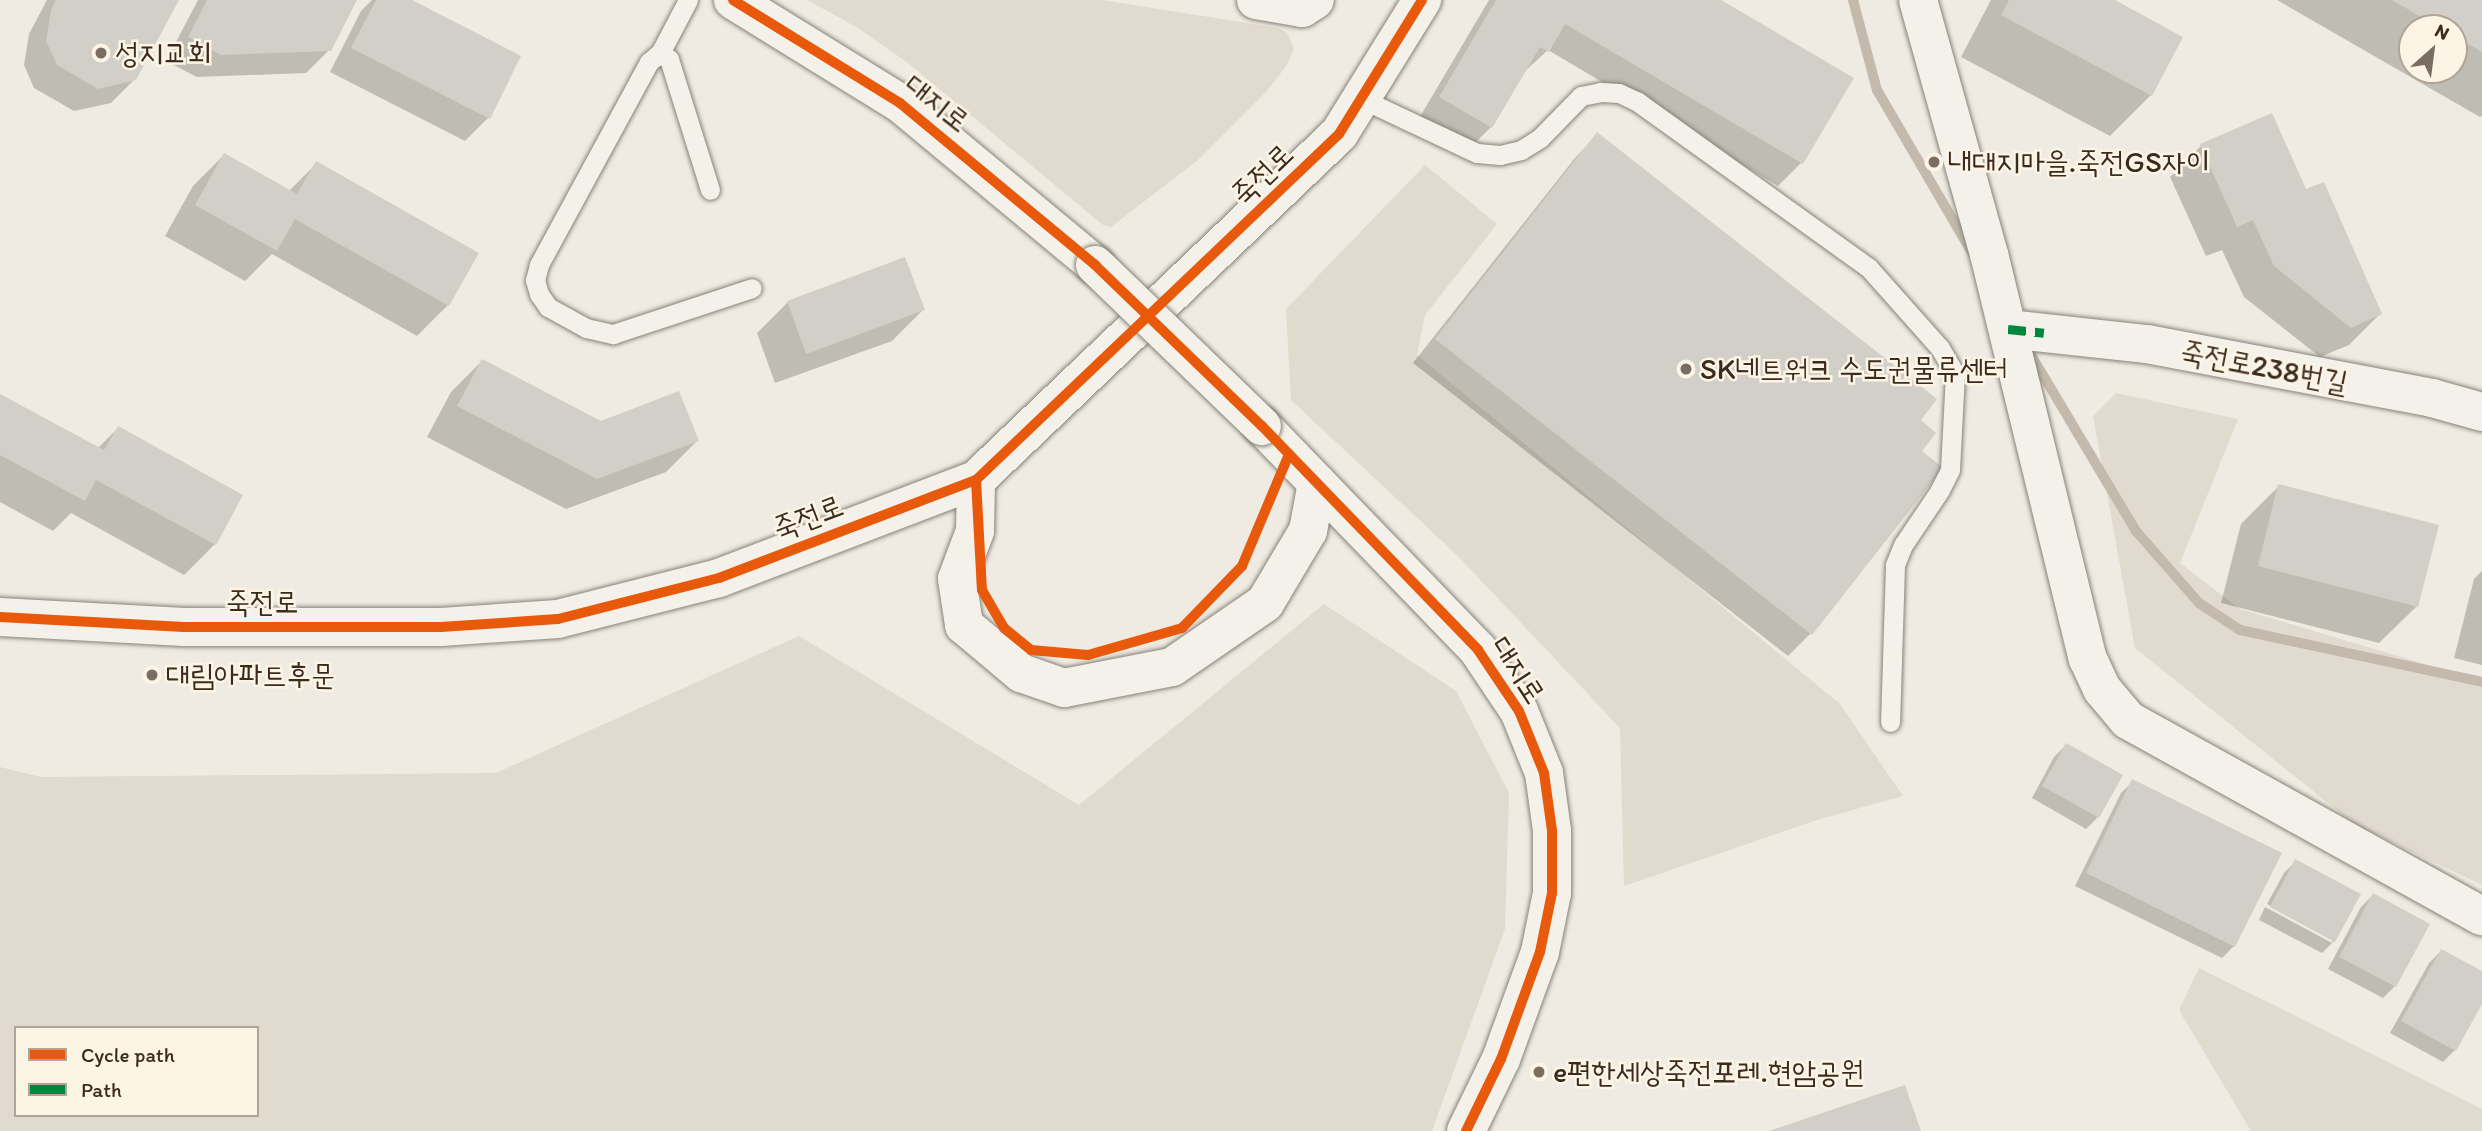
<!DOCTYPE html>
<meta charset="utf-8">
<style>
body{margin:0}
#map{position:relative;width:2482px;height:1131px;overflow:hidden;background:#efebe2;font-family:Itim,"Poor Story",sans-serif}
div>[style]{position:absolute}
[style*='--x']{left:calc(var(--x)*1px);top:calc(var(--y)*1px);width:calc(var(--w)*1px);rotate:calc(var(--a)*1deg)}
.green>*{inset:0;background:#e1dace}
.shadow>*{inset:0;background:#0003}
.stream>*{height:10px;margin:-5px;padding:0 5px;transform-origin:5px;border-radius:5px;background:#c3baad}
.building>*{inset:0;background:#d2cec8}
.roads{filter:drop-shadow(0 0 2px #87827b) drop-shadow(0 0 2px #87827b)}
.lane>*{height:19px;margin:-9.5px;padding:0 9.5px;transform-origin:9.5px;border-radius:9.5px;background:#f4f1ea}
.street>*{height:38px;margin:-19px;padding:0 19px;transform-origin:19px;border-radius:19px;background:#f4f1ea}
.secondary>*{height:38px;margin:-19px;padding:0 19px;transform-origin:19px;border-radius:19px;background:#f4f1ea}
.bridges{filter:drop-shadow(0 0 2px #87827b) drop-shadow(0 0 2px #87827b)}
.secondary-bridge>*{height:38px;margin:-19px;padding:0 19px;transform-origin:19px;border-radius:19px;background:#f4f1ea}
.quiet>*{height:9px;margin-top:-4.5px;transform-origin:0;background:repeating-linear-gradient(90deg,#00873e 0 18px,transparent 0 27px)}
.cycleway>*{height:10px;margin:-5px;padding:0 5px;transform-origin:5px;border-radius:5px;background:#e8590c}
.dots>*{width:19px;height:19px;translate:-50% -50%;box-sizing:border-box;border:4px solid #fcf5e5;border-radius:50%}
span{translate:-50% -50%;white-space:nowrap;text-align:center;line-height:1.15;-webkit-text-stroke:5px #fcf5e5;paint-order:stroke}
.poi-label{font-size:30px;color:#3b2a1e}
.left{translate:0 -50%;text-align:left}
.street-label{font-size:30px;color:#3b2a1e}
.legend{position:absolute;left:14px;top:1026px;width:245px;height:91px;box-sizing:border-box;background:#fcf5e5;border:2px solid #afa495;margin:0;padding:9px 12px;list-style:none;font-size:21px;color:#3b2a1e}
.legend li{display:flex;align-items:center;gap:14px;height:35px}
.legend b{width:35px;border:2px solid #afa495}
.north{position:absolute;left:2398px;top:14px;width:70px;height:70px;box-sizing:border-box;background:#fcf5e5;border:2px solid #afa495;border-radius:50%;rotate:28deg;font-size:19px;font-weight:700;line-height:28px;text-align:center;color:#3b2a1e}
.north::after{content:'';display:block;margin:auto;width:24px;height:32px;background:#7a6e63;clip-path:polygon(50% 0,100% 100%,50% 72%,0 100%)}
</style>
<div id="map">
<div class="green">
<i style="clip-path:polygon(807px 0,1102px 0,1278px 28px,1287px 33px,1294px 48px,1287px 65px,1267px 91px,1198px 160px,1111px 227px,1103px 225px,908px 63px,858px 28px)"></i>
<i style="clip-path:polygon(1425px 165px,1497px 224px,1425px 315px,1417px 355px,1840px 704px,1903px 796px,1820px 819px,1624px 886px,1620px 728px,1459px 557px,1291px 400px,1286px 309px)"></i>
<i style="clip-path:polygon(2116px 393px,2238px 419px,2180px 563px,2240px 609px,2482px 681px,2482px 885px,2354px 824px,2135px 648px,2093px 416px)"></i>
<i style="clip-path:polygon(evenodd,1324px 604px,1456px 691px,1509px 793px,1505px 929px,1432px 1131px,0 1131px,0 767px,41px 777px,496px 773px,799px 636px,1079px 805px,1324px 604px,16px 1028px,257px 1028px,257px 1115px,16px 1115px,16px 1028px)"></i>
<i style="clip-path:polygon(2199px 968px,2482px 1109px,2482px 1131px,2251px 1131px,2179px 1010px)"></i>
</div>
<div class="shadow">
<i style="clip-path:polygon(47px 0,177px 0,135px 79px,111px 103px,74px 111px,34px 88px,24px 65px,29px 34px)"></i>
<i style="clip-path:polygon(198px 0,355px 0,329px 50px,306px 73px,197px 77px,166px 61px)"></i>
<i style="clip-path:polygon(372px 0,408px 0,519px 57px,488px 118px,465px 141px,330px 72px,361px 11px)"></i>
<i style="clip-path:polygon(1489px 0,1718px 0,1851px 79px,1801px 163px,1778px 186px,1548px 50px,1523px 73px,1491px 127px,1468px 150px,1418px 120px)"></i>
<i style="clip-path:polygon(1991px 0,2111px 0,2151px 95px,2110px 136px,1961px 57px)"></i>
<i style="clip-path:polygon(evenodd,2277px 0,2482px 0,2482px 116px,2480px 117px,2277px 0,2412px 28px,2454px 28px,2454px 70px,2412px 70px,2412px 28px)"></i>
<i style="clip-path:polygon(1597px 135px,1918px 420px,1920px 452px,1811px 633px,1788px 656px,1413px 363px,1575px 158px)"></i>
<i style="clip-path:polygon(2201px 146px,2305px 192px,2380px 314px,2349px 345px,2320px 357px,2244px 297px,2222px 250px,2206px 256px,2170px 177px)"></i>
<i style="clip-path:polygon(224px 155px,289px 191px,316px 164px,448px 305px,417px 336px,272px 254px,245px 281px,165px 236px,193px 186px)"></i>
<i style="clip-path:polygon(788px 302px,923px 310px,892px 341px,775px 383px,757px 333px)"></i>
<i style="clip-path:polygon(482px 361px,601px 423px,697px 441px,666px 472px,566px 509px,427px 437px,451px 392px)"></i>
<i style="clip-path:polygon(0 396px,97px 449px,118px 428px,215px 544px,184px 575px,71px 513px,53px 531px,0 502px)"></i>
<i style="clip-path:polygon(2279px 486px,2417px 606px,2379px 643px,2221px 603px,2241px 524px)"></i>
<i style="clip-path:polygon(2482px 571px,2482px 665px,2454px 658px,2474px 579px)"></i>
<i style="clip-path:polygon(2066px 745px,2098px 817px,2086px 829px,2032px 798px,2054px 757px)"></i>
<i style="clip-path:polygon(2133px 781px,2234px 946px,2222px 958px,2075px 886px,2121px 793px)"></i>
<i style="clip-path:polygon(2296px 861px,2334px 941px,2322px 953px,2259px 920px,2265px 907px,2332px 943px,2332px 939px,2267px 904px,2284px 873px)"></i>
<i style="clip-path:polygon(2373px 895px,2395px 986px,2383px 998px,2328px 969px,2361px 907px)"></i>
<i style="clip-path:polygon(2441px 951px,2482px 973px,2482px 1001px,2455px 1050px,2443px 1062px,2390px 1033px,2429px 963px)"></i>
</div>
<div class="stream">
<i style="--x:1853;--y:0;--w:93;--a:75.1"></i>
<i style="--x:1877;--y:90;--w:190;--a:59.7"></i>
<i style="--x:2028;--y:350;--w:211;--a:59.2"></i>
<i style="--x:2136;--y:531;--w:96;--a:48.8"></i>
<i style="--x:2199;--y:603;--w:49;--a:33.4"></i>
<i style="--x:2240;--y:630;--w:248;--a:12.1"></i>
</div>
<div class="building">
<i style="clip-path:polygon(56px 0,179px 0,136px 80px,98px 89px,57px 65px,46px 41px,51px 10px)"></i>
<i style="clip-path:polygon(207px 0,357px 0,331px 51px,221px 55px,188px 37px)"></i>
<i style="clip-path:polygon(376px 0,412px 0,521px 56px,490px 119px,351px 48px)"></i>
<i style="clip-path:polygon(1496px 0,1721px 0,1854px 78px,1803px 164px,1565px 24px,1549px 52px,1540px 47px,1492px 128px,1439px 97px)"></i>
<i style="clip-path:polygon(2009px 0,2115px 0,2183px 37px,2152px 96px,2001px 15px)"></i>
<i style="clip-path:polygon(2392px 0,2482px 0,2482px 52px,2454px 36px,2454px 28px,2440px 28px)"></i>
<i style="clip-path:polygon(2272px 113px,2306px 189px,2324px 182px,2382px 314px,2351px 328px,2274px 266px,2253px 220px,2237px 227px,2200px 144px)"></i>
<i style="clip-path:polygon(1597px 132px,1937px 399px,1921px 420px,1936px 433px,1922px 451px,1943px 468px,1812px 635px,1435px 339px)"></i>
<i style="clip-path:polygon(224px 153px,297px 194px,316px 161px,479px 253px,449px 306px,295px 219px,277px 251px,195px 205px)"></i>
<i style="clip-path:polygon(905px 257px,925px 310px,806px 354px,787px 301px)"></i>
<i style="clip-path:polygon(482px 359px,601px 421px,679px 391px,699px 441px,597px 479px,457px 406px)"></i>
<i style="clip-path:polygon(0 394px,104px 450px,118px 426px,243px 495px,216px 545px,96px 480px,85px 501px,0 455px)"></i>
<i style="clip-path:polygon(2278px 484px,2439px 525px,2418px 607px,2258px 566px)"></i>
<i style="clip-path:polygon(2066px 743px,2123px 775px,2099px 818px,2042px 786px)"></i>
<i style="clip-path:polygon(2132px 779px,2282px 853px,2235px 947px,2086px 873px)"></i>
<i style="clip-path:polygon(2295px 859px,2361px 894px,2335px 942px,2270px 907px)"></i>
<i style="clip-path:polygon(2373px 893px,2430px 924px,2396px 987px,2339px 957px)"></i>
<i style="clip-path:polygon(2441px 949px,2482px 971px,2482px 1004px,2456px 1051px,2401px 1021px)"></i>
<i style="clip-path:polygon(1905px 1085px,1921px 1131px,1769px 1131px)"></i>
</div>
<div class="roads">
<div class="lane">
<i style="--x:688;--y:0;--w:60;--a:117.8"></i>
<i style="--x:660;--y:53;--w:14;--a:141"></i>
<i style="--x:649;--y:62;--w:231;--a:118.5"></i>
<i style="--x:539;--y:265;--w:16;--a:105"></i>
<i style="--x:535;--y:280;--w:15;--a:74"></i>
<i style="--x:539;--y:294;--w:16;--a:55"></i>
<i style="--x:548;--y:307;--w:43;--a:28.9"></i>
<i style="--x:586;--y:328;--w:28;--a:13"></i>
<i style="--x:613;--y:334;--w:146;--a:-18.3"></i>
<i style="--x:660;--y:53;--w:11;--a:34"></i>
<i style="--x:669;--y:59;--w:137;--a:72.6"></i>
<i style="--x:1362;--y:99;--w:127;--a:25.2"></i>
<i style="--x:1477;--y:153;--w:23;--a:5"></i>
<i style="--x:1500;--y:155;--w:22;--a:-13"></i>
<i style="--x:1521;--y:150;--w:22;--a:-32"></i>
<i style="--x:1540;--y:138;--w:59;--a:-45.7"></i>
<i style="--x:1581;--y:96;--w:20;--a:-11"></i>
<i style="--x:1601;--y:92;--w:18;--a:3"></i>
<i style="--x:1619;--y:93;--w:21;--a:25"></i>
<i style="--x:1638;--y:102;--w:283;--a:35.7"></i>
<i style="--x:1868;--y:267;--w:108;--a:48.4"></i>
<i style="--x:1940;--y:348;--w:30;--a:60"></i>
<i style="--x:1955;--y:374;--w:96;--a:93"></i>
<i style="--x:1950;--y:470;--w:22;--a:117"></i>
<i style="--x:1940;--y:490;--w:66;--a:123.9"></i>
<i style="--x:1903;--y:545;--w:22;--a:112"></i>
<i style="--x:1895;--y:565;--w:157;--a:91.8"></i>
</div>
<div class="street">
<i style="--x:2008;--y:329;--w:140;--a:6.2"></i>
<i style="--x:2147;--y:344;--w:290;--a:10.7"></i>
<i style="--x:2432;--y:398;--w:52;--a:15.6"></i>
</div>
<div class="secondary">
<i style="--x:733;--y:0;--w:196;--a:31.7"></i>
<i style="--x:900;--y:103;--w:254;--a:39.7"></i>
<i style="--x:1256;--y:0;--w:47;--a:9.9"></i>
<i style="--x:1302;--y:8;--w:15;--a:-32"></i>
<i style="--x:1918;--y:0;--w:264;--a:74.4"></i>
<i style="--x:1989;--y:254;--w:417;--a:76.3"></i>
<i style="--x:2088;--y:659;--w:33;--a:65"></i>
<i style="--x:2102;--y:689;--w:40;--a:50"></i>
<i style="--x:2128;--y:720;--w:405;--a:29"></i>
<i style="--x:1262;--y:426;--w:311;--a:46"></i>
<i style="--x:1478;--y:650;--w:73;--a:56.1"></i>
<i style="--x:1519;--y:711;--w:67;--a:68"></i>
<i style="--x:1544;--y:773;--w:59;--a:82.1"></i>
<i style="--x:1552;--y:831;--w:62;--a:90"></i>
<i style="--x:1552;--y:893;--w:60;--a:101.5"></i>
<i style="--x:1540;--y:952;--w:114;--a:110"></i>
<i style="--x:1501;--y:1059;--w:80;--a:115.9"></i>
<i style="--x:976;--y:480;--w:51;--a:91.1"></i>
<i style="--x:975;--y:531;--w:51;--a:110.6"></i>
<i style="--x:957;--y:579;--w:47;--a:81.3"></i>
<i style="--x:964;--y:625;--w:75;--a:40.1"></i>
<i style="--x:1021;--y:673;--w:46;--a:19.2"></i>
<i style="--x:1064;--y:688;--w:110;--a:-11"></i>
<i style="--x:1172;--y:667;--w:113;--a:-34.5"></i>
<i style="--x:1265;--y:603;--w:84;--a:-59.2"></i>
<i style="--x:1308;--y:531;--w:49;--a:-79.4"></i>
<i style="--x:0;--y:617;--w:184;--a:3.1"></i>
<i style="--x:184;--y:627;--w:257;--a:0"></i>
<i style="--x:441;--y:627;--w:117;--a:-3.9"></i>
<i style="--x:558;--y:619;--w:166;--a:-14.3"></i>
<i style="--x:719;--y:578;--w:275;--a:-20.9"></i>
<i style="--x:976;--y:480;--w:501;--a:-43.63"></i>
<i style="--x:1339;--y:134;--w:158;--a:-58.2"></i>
</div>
</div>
<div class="bridges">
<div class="secondary-bridge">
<i style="--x:1095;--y:265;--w:232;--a:44"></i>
</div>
</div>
<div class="quiet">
<i style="--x:2008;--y:329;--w:36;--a:6"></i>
</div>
<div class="cycleway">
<i style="--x:733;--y:0;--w:196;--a:31.7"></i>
<i style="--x:900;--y:103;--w:254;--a:39.7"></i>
<i style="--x:1095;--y:265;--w:232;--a:44"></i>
<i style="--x:1262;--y:426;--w:311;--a:46"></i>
<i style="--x:1478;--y:650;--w:73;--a:56.1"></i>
<i style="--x:1519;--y:711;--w:67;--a:68"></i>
<i style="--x:1544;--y:773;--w:59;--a:82.1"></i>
<i style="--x:1552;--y:831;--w:62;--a:90"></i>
<i style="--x:1552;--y:893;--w:60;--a:101.5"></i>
<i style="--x:1540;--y:952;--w:114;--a:110"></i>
<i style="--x:1501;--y:1059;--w:80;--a:115.9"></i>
<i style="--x:976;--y:480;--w:110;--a:86.9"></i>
<i style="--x:982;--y:590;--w:44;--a:59.9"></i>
<i style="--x:1004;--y:628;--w:35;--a:39"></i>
<i style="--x:1031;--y:650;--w:57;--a:5"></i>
<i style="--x:1088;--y:655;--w:98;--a:-16"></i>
<i style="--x:1182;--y:628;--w:86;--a:-45.9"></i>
<i style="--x:1242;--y:566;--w:121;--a:-67.2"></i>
<i style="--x:0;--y:617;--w:184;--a:3.1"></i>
<i style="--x:184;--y:627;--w:257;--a:0"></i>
<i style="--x:441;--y:627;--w:117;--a:-3.9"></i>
<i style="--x:558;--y:619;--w:166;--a:-14.3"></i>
<i style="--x:719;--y:578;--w:275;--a:-20.9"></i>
<i style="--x:976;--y:480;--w:501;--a:-43.63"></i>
<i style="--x:1339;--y:134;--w:158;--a:-58.2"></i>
</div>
<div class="dots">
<i style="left:101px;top:53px;background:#7a6e63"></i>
<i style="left:1934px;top:162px;background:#7a6e63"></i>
<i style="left:1686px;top:369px;background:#7a6e63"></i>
<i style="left:152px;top:675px;background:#7a6e63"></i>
<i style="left:1539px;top:1072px;background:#7a6e63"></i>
</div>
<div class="poi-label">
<span class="left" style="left:115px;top:53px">성지교회</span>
<span class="left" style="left:1948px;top:162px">내대지마을.죽전GS자이</span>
<span class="left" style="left:1700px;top:369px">SK네트워크 수도권물류센터</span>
<span class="left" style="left:166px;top:675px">대림아파트후문</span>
<span class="left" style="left:1553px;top:1072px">e편한세상죽전포레.현암공원</span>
</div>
<div class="street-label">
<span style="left:937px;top:103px;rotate:38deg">대지로</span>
<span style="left:1262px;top:174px;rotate:-44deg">죽전로</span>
<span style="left:2264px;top:367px;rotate:11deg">죽전로238번길</span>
<span style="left:808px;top:517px;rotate:-21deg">죽전로</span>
<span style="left:262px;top:602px">죽전로</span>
<span style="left:1518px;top:670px;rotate:57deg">대지로</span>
</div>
<ul class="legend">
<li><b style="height:9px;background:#e8590c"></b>Cycle path</li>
<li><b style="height:9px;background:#00873e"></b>Path</li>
</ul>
<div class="north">N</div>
</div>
